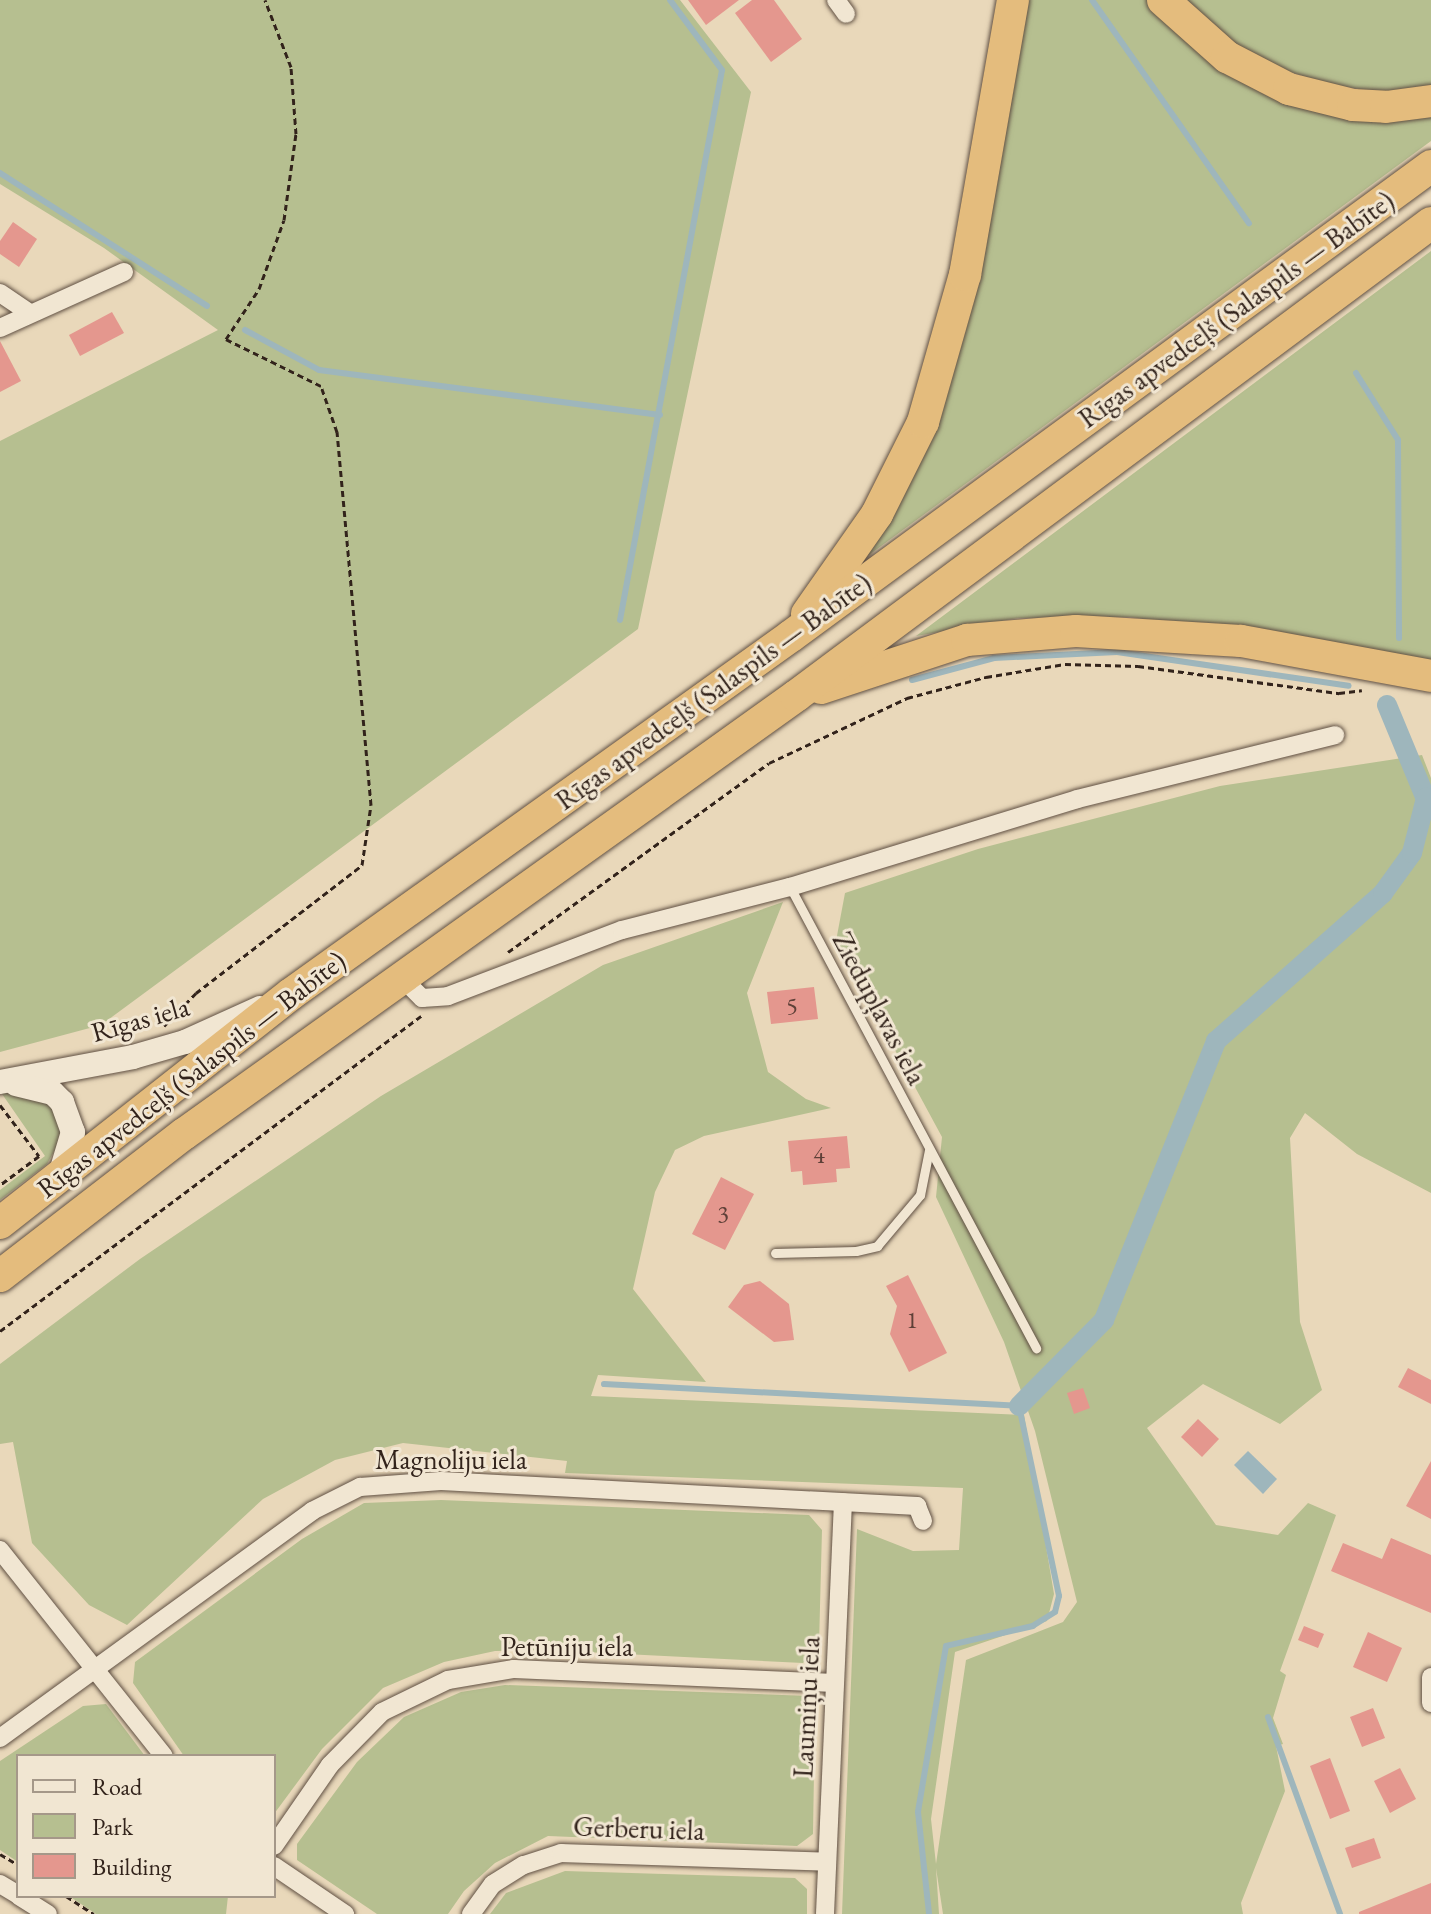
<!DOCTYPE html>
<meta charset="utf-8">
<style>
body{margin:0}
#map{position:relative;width:1431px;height:1914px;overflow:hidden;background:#e9d8ba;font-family:"EB Garamond",serif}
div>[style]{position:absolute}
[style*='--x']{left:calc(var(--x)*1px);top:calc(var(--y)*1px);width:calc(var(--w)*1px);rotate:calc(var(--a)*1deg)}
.green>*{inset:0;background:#b6bf90}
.water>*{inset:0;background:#9eb6bc}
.stream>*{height:6px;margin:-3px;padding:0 3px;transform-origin:3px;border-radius:3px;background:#9eb6bc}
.canal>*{height:20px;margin:-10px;padding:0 10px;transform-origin:10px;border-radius:10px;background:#9eb6bc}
.building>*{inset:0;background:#e4978e}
.path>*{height:3px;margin-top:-1.5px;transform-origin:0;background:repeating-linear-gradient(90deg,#32231b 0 6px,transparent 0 10px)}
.roads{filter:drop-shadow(0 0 2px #605043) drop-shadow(0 0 2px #605043)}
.lane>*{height:9px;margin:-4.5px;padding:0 4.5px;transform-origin:4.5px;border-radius:4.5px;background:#f1e6d2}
.street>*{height:18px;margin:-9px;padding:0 9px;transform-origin:9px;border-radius:9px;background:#f1e6d2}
.secondary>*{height:24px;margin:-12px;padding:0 12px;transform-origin:12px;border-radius:12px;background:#f1e6d2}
.highway>*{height:32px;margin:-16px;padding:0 16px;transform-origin:16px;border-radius:16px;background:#e4bc7d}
span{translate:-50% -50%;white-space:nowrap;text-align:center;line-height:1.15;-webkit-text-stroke:6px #f1e6d2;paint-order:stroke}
.number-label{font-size:24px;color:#5e4038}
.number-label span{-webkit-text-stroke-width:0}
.street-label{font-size:28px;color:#32231b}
.legend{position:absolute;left:16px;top:1754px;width:260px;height:144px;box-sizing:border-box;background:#f1e6d2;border:2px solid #a59889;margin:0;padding:10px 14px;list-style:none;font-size:24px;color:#32231b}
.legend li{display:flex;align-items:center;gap:16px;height:40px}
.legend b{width:40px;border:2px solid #a59889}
</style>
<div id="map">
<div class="green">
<i style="clip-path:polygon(0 0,680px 0,751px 92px,638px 629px,101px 1025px,0 1052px,0 441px,218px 330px,104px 248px,0 184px)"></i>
<i style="clip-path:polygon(1022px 0,1150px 0,1222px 67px,1431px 116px,1431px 141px,854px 566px,894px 491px)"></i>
<i style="clip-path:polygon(1184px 0,1431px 0,1431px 88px,1386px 93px,1326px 84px,1271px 65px,1219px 35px)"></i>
<i style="clip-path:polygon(1431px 251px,1431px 664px,1131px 617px,1018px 618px,916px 636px)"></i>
<i style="clip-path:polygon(1422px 755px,1431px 778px,1431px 1193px,1357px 1154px,1305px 1113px,1290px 1138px,1300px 1322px,1322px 1390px,1280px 1424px,1203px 1384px,1147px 1428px,1216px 1525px,1278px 1535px,1308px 1503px,1336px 1515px,1280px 1671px,1286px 1675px,1273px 1718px,1283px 1744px,1276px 1746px,1285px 1791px,1241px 1903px,1243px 1914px,943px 1914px,936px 1868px,939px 1914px,842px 1914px,857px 1529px,913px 1551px,959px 1550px,963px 1488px,565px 1473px,567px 1461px,403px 1443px,335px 1460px,263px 1499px,127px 1625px,89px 1605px,32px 1543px,13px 1442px,0 1444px,0 1364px,140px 1259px,381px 1096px,603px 965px,783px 902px,747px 993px,768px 1072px,806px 1099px,831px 1108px,704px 1136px,675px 1150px,655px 1192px,633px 1289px,706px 1382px,598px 1375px,591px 1396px,1024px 1415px,1054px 1594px,1047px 1621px,955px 1652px,931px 1819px,936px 1864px,966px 1660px,1063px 1622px,1077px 1602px,1035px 1431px,1004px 1342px,936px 1197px,942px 1137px,836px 941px,845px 893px,978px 849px,1220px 786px)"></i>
<i style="clip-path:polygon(0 1091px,47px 1101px,57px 1111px,61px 1139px,47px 1164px,0 1200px,0 1190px,45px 1156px)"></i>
<i style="clip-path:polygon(441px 1500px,809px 1515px,822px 1530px,819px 1645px,803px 1663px,545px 1650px,495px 1651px,444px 1662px,383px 1688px,322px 1749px,274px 1814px,274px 1756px,184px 1756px,133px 1683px,135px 1662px,302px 1539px,364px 1503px)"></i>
<i style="clip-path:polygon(505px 1685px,809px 1696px,815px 1709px,813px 1834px,797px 1846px,548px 1836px,495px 1863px,464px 1891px,448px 1914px,377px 1914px,297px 1860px,297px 1844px,357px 1762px,404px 1717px,461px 1692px)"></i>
<i style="clip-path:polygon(106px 1704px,145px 1756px,18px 1756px,18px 1862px,0 1850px,0 1761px,83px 1706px)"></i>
<i style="clip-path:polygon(565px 1871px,795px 1878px,807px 1889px,807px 1914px,490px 1914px,506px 1893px)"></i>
<i style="clip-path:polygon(69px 1896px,228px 1896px,226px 1914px,96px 1914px)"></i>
</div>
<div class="water">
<i style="clip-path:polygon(1248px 1451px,1277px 1479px,1263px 1494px,1234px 1465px)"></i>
</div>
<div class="stream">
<i style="--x:1092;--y:0;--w:273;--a:54.9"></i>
<i style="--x:0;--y:173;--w:246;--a:32.7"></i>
<i style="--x:245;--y:330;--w:84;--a:28.4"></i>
<i style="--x:319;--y:370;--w:344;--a:7.5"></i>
<i style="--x:1356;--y:373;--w:79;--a:57.9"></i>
<i style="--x:1398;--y:440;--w:198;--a:89.7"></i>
<i style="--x:620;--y:620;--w:559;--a:-79.49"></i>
<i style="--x:722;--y:70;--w:87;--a:-126.6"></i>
<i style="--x:912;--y:680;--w:85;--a:-15"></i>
<i style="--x:994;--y:658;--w:123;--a:-2.8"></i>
<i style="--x:1117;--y:652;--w:234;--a:8.3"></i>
<i style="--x:604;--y:1384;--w:416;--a:3"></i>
<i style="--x:1019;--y:1406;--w:194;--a:78.1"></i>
<i style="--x:1059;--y:1596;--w:16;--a:104"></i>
<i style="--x:1055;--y:1612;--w:26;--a:148"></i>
<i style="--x:1033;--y:1626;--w:89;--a:167.1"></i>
<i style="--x:946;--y:1646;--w:168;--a:99.6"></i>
<i style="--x:918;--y:1812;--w:103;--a:83.8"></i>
<i style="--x:1268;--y:1717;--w:210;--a:69.9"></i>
</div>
<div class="canal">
<i style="--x:1387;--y:705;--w:113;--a:67.5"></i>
<i style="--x:1019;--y:1406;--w:121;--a:-45.3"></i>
<i style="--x:1104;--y:1320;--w:301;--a:-68.1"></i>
<i style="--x:1216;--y:1041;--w:223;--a:-41.5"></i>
<i style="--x:1383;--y:893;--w:49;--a:-54.1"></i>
<i style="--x:1412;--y:853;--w:57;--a:-75.7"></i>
</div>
<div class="building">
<i style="clip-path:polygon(688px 0,739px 0,706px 25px)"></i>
<i style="clip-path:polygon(752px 0,774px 0,802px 39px,771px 62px,735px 13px)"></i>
<i style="clip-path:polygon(13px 222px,37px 239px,19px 267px,0 254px,0 241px)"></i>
<i style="clip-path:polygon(112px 312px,124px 333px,80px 356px,69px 335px)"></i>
<i style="clip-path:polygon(0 341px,21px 381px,0 392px)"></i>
<i style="clip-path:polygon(814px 987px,818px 1019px,771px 1024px,767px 992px)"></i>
<i style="clip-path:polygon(847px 1136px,850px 1168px,836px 1169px,837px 1182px,803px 1185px,802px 1171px,791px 1172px,788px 1141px)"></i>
<i style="clip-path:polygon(721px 1177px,754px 1194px,725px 1250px,692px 1234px)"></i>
<i style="clip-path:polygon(908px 1275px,947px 1353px,909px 1372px,890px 1334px,897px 1306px,886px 1286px)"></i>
<i style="clip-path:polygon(760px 1281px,789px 1304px,794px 1340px,774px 1342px,728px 1307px,744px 1285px)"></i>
<i style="clip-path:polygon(1408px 1368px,1431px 1380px,1431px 1404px,1398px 1387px)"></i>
<i style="clip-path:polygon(1083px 1388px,1090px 1408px,1074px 1414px,1067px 1393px)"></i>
<i style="clip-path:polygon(1198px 1419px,1219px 1439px,1202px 1457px,1181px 1437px)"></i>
<i style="clip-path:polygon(1431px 1461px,1431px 1519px,1406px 1506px)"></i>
<i style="clip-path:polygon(1391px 1538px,1431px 1555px,1431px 1613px,1331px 1571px,1343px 1543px,1382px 1559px)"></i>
<i style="clip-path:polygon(1304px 1626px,1324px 1634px,1318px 1648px,1298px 1640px)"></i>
<i style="clip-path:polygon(1368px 1632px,1402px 1648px,1387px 1682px,1353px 1667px)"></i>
<i style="clip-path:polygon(1373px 1708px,1385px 1738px,1362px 1747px,1350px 1717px)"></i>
<i style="clip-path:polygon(1330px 1758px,1350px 1811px,1330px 1819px,1310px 1766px)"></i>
<i style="clip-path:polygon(1400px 1768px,1416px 1799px,1390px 1813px,1374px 1781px)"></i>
<i style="clip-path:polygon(1374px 1838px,1381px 1858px,1352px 1868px,1345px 1848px)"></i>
<i style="clip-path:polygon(1431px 1883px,1431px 1914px,1359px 1914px,1359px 1912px)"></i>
</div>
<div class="path">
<i style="--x:508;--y:952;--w:322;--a:-35.9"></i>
<i style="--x:769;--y:763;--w:153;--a:-25.2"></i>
<i style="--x:907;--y:698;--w:82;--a:-14.9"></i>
<i style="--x:986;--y:677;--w:80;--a:-9.3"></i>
<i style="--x:1065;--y:664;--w:73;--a:1.6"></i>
<i style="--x:1138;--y:666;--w:203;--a:7.7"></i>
<i style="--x:1339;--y:693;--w:23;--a:-7"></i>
<i style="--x:164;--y:1026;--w:46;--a:-45.9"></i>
<i style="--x:196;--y:993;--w:210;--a:-37.6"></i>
<i style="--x:362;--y:865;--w:61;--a:-81.5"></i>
<i style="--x:371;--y:805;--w:375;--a:-95.2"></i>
<i style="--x:337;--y:432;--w:49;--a:-109.2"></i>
<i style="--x:321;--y:386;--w:106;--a:-153.7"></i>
<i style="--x:226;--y:339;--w:60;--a:-56.6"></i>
<i style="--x:259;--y:289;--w:73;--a:-70.1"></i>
<i style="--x:284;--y:220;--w:87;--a:-82.1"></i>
<i style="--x:296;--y:134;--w:67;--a:-94.3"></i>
<i style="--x:291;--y:67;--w:72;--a:-111.2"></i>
<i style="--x:0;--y:1105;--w:64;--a:52.6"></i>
<i style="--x:39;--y:1156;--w:49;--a:143.4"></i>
<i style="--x:0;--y:1331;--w:526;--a:-36.8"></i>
<i style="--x:0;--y:1854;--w:21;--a:31"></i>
<i style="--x:66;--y:1896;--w:33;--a:33"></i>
</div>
<div class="roads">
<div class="lane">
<i style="--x:790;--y:887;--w:523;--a:61.91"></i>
<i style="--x:775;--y:1253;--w:81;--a:-1.4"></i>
<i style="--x:856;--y:1251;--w:22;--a:-13"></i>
<i style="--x:877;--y:1246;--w:67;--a:-49.9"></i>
<i style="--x:920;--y:1195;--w:46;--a:-78.7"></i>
</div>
<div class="street">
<i style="--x:836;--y:0;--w:17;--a:54"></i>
<i style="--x:0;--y:293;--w:36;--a:34"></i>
<i style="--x:0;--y:328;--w:136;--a:-24.3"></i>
<i style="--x:403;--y:979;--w:27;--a:45"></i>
<i style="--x:422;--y:998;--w:26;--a:-4"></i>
<i style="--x:448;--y:996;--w:186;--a:-20.8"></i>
<i style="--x:622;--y:930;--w:173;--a:-14.4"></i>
<i style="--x:790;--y:887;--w:300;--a:-17"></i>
<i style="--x:1077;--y:799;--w:266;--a:-13.9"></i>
<i style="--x:0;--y:1550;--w:263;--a:51.5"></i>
<i style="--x:1431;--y:1677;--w:26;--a:90"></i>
<i style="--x:0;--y:1738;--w:386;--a:-36"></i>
<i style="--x:312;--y:1511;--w:54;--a:-26.6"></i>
<i style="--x:360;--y:1487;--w:81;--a:-4.2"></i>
<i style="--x:441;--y:1481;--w:477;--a:3"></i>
<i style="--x:917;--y:1506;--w:16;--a:68"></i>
<i style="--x:274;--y:1846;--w:98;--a:-55.3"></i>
<i style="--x:330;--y:1765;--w:74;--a:-45.5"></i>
<i style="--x:382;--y:1712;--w:73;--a:-25.9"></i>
<i style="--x:448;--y:1680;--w:67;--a:-9.5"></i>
<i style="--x:514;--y:1669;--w:321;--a:2.5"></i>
<i style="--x:274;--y:1866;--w:86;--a:34.1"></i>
<i style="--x:0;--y:1884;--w:21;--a:31"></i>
<i style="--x:19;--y:1896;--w:34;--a:32"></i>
<i style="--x:471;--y:1914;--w:37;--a:-54"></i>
<i style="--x:493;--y:1884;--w:36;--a:-32"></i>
<i style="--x:524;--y:1865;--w:39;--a:-18"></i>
<i style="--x:561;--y:1853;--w:266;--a:1.9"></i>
<i style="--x:825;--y:1914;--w:412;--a:-87.5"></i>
</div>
<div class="secondary">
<i style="--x:0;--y:1082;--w:135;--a:-10.6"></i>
<i style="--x:133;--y:1057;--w:54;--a:-16.1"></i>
<i style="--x:185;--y:1042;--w:82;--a:-24.4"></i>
<i style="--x:16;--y:1084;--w:38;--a:14"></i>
<i style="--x:53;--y:1093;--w:13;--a:45"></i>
<i style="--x:62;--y:1102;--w:32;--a:70"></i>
<i style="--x:73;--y:1132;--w:42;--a:106.7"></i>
</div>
<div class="highway">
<i style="--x:1163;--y:0;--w:86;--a:41.7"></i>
<i style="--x:1227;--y:57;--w:70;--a:27.3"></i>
<i style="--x:1289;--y:89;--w:66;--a:14"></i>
<i style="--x:1353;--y:105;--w:33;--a:3"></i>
<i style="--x:1386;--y:107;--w:45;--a:-7.6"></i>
<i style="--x:807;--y:614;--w:122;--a:-55"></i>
<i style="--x:877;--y:514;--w:103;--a:-63.4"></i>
<i style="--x:923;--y:422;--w:153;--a:-74.1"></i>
<i style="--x:965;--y:275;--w:279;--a:-80.1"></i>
<i style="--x:821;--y:688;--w:154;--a:-18.2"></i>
<i style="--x:967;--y:640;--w:109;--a:-4.7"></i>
<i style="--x:1076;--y:631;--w:165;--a:3.5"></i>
<i style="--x:1241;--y:641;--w:193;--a:10.4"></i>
<i style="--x:0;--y:1223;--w:370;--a:-38.2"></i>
<i style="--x:291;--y:994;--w:615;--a:-35.6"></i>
<i style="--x:791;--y:636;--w:794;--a:-36.29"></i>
<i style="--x:0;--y:1276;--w:232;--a:-37.7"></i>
<i style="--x:184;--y:1134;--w:753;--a:-35.59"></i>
<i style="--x:796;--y:696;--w:792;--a:-36.68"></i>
</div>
</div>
<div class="number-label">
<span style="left:792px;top:1006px">5</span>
<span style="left:819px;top:1155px">4</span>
<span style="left:723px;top:1214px">3</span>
<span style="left:912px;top:1320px">1</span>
</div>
<div class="street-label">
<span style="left:1236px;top:309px;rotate:-36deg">Rīgas apvedceļš (Salaspils — Babīte)</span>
<span style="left:713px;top:691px;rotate:-36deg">Rīgas apvedceļš (Salaspils — Babīte)</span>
<span style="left:880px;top:1008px;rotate:62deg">Ziedupļavas iela</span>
<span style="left:140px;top:1019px;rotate:-16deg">Rīgas iela</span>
<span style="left:191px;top:1074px;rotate:-38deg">Rīgas apvedceļš (Salaspils — Babīte)</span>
<span style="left:451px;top:1459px">Magnoliju iela</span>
<span style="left:567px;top:1646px">Petūniju iela</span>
<span style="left:806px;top:1707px;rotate:-87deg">Laumiņu iela</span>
<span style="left:639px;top:1828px;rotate:2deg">Gerberu iela</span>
</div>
<ul class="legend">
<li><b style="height:10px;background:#f1e6d2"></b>Road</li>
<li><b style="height:22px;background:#b6bf90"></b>Park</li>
<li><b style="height:22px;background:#e4978e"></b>Building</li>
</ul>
</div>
